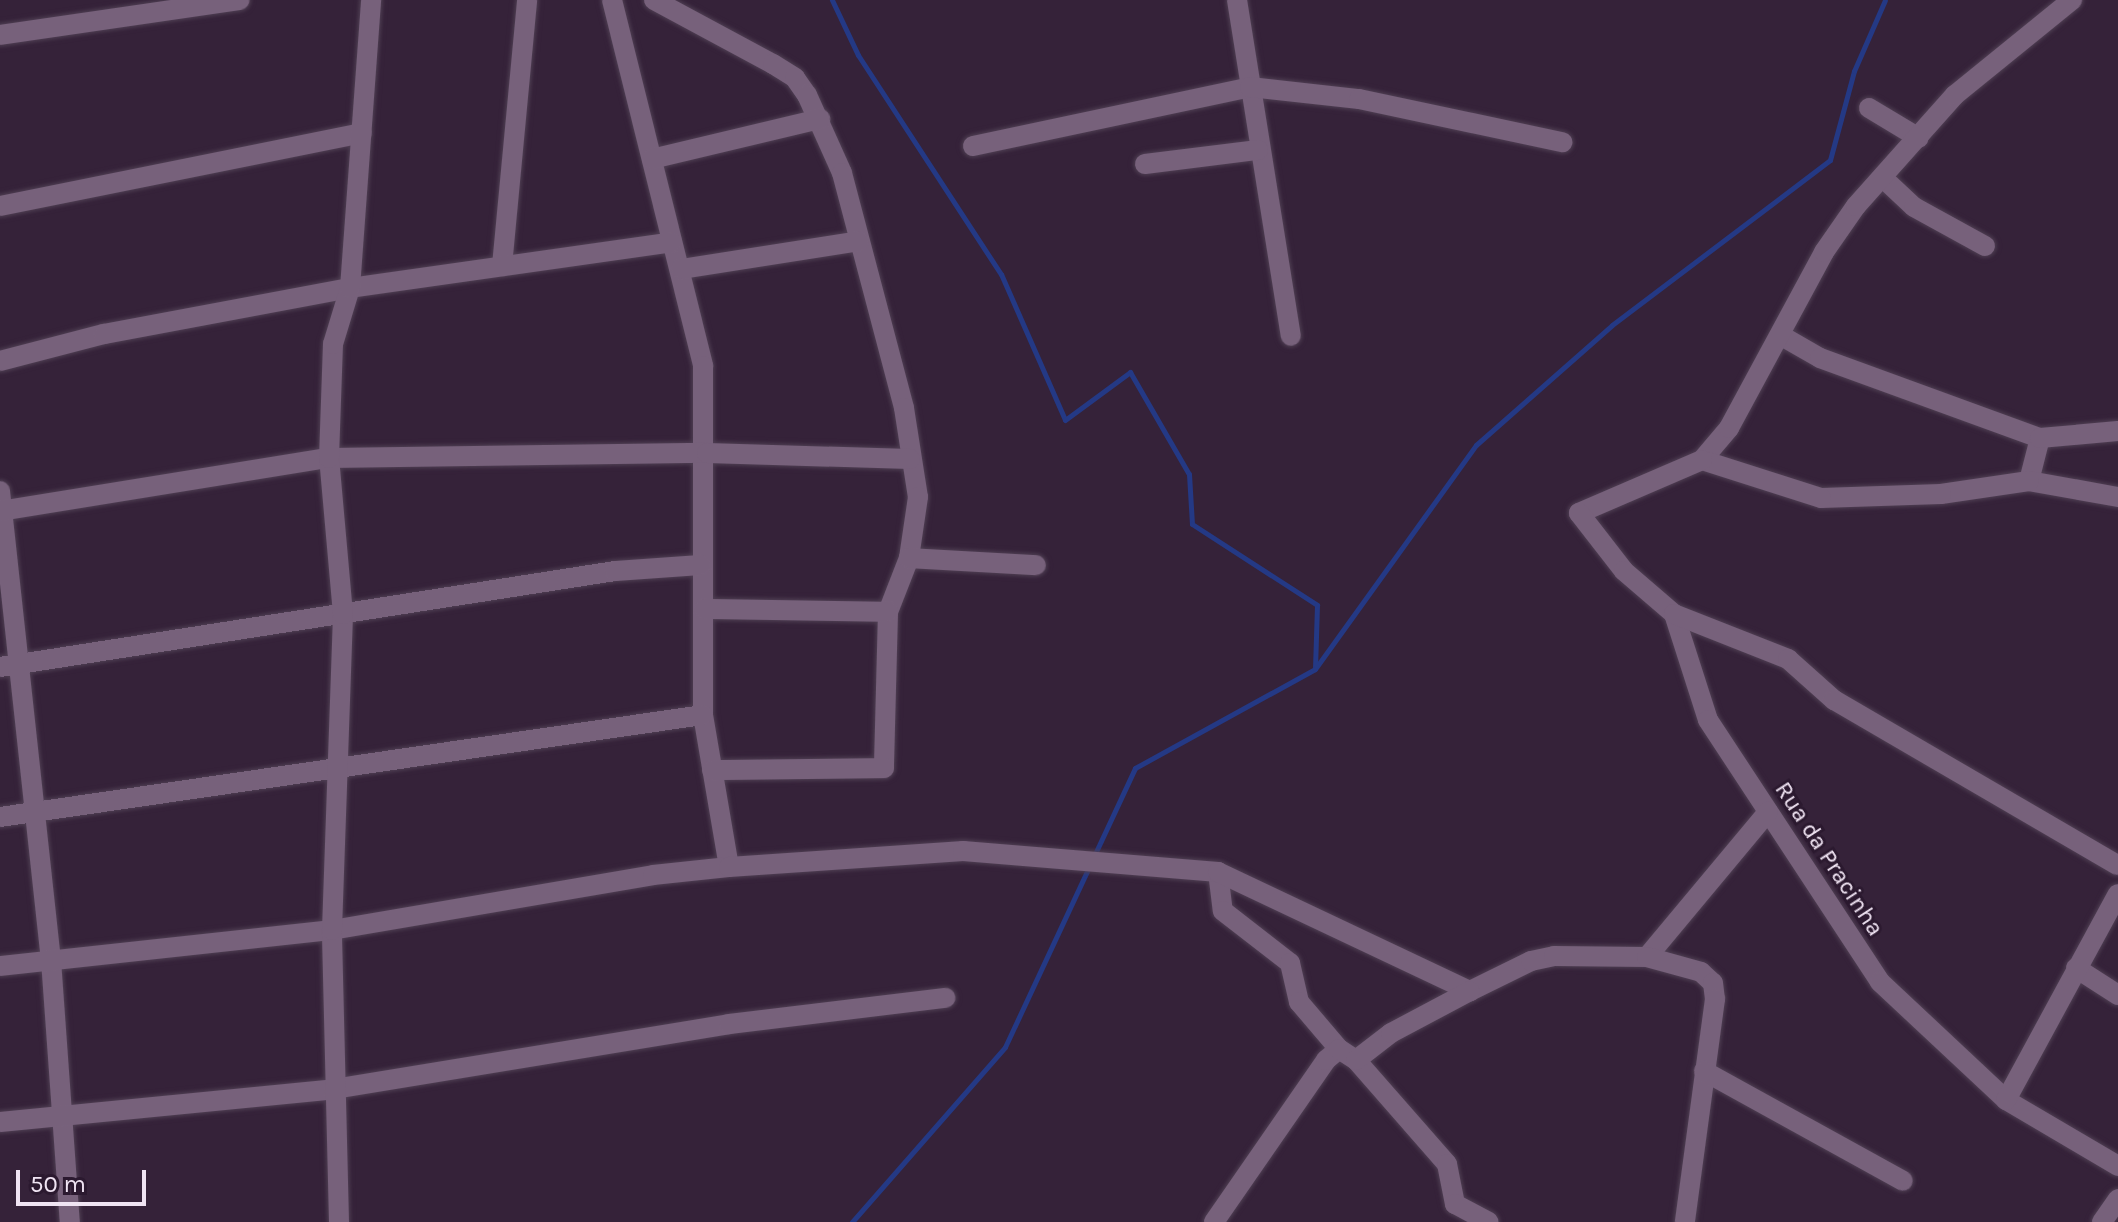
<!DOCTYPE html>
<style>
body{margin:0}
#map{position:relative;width:2118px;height:1222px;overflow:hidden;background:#352239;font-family:Karla,sans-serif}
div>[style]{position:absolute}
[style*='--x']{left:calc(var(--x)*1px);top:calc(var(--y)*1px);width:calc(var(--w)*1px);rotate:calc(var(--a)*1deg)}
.stream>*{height:5px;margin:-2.5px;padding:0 2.5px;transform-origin:2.5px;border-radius:2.5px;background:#243985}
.roads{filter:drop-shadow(0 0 2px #4f3f53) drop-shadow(0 0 2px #4f3f53)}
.street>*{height:20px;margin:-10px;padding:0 10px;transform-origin:10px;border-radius:10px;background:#77617b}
span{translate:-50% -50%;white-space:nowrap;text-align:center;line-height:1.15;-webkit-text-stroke:6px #2b192f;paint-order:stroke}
.street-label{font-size:24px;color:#f0e4f3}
.scale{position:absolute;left:16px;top:1170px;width:130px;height:36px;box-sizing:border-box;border:4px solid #f0e4f3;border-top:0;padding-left:10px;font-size:24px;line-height:28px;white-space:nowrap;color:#f0e4f3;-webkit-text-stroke:6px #2b192f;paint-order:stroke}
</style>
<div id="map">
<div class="stream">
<i style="--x:832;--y:0;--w:61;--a:64.7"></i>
<i style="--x:858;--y:55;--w:262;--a:56.9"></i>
<i style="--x:1001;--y:274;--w:159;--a:66.3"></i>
<i style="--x:1065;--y:420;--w:81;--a:-36.4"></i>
<i style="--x:1130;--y:372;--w:118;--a:60"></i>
<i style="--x:1189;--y:474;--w:50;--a:86.6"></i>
<i style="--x:1192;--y:524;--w:149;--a:32.9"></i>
<i style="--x:1317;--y:605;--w:63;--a:91.8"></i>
<i style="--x:1094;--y:856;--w:97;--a:-65"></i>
<i style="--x:1135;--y:768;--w:205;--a:-28.8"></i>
<i style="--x:1315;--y:669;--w:276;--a:-54.3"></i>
<i style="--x:1476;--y:445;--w:181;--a:-41.4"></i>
<i style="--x:1612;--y:325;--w:273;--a:-37.1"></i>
<i style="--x:1830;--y:160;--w:92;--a:-74.9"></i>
<i style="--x:1854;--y:71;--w:77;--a:-66.4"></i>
<i style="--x:852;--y:1222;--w:232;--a:-48.8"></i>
<i style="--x:1005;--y:1047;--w:201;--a:-65"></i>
</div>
<div class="roads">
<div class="street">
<i style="--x:612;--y:0;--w:377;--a:76"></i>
<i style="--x:703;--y:366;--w:349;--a:90"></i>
<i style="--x:703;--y:715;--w:154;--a:80.3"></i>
<i style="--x:654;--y:0;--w:135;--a:28.3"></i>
<i style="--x:773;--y:64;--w:26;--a:32"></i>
<i style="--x:795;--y:78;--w:21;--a:55"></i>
<i style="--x:807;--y:95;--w:85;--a:65.8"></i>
<i style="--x:842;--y:173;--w:243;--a:75.2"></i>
<i style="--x:904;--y:408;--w:90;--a:81.1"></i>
<i style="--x:918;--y:497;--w:62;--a:98.4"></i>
<i style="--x:909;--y:558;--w:58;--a:111.3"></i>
<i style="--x:888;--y:612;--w:156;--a:91.5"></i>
<i style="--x:884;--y:768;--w:172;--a:179.3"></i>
<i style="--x:1237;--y:0;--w:340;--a:80.9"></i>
<i style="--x:0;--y:35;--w:242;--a:-8.3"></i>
<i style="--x:1869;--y:108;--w:58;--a:31"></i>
<i style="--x:973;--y:146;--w:283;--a:-12"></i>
<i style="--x:1250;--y:87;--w:110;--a:6.3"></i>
<i style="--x:1359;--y:99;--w:208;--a:12"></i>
<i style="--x:652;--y:159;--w:173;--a:-13.4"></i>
<i style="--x:1145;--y:164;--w:114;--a:-7.1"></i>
<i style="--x:1883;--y:178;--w:42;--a:43.1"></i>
<i style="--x:1914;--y:207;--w:81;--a:28.8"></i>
<i style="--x:0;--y:206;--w:369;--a:-11.4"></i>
<i style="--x:502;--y:266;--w:267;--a:-84.6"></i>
<i style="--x:681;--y:269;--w:180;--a:-8.9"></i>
<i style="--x:1780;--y:335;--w:46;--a:29.9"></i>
<i style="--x:1820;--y:358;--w:234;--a:20"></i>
<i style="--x:0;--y:361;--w:107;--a:-14.6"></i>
<i style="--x:104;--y:334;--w:250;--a:-10.6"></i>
<i style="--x:350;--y:288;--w:325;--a:-8.1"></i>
<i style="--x:1702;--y:460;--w:42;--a:-49.8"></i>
<i style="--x:1729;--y:428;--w:200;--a:-61.6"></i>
<i style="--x:1824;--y:252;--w:56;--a:-55.2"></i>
<i style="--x:1856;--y:206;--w:149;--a:-48.3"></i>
<i style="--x:1955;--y:95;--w:151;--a:-39.1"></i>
<i style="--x:2029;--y:481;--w:44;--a:-75.7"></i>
<i style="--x:2040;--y:438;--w:78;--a:-5.1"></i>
<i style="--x:0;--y:491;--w:472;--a:83.8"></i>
<i style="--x:51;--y:960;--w:263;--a:85.9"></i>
<i style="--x:2118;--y:497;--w:90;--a:-169.8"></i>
<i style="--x:2029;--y:481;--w:89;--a:171.6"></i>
<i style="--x:1941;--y:494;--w:120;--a:178.1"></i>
<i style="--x:1821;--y:498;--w:125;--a:-162.3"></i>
<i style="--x:1702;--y:460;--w:134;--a:156.7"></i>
<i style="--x:1579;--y:513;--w:73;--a:52.2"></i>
<i style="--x:1624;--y:571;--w:66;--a:40.7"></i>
<i style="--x:1674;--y:614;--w:111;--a:72.2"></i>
<i style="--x:1708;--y:720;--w:313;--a:56.7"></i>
<i style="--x:1880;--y:982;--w:173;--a:43.1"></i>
<i style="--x:2006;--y:1100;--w:130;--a:30.5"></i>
<i style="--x:0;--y:511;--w:333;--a:-9.2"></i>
<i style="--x:329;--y:458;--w:378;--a:-0.8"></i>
<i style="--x:707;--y:453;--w:203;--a:1.7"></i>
<i style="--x:909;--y:558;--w:127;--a:3.2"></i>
<i style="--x:704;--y:609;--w:184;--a:0.9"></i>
<i style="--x:1674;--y:614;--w:123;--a:21.5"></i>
<i style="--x:1788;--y:659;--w:62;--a:41.7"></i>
<i style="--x:1834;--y:700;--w:328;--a:30.2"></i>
<i style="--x:0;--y:667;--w:622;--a:-8.87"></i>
<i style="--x:615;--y:571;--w:86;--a:-4"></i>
<i style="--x:0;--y:817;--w:710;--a:-8.26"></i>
<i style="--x:1218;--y:872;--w:39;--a:83"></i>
<i style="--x:1223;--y:911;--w:85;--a:37.8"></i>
<i style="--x:1290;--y:963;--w:40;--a:77"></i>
<i style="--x:1299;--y:1002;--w:62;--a:49.6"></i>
<i style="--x:1647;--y:957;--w:189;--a:-50.2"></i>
<i style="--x:0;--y:966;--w:334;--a:-6.2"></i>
<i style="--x:332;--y:930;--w:326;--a:-9.7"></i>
<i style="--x:653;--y:875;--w:76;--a:-6"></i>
<i style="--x:729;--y:867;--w:235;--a:-3.9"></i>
<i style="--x:963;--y:851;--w:256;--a:4.7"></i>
<i style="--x:1218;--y:872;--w:279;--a:25.3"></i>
<i style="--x:1470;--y:991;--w:68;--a:-26.2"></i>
<i style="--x:1531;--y:961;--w:24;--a:-12"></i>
<i style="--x:1554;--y:956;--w:93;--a:0.6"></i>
<i style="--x:1647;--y:957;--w:56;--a:15.5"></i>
<i style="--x:1701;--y:972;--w:16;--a:43"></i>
<i style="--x:1713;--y:983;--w:16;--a:83"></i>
<i style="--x:1715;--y:999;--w:225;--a:97.7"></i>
<i style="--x:2076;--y:968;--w:50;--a:32.7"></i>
<i style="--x:1356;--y:1060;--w:138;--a:48.8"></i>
<i style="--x:1447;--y:1164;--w:41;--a:78.7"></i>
<i style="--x:1455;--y:1204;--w:38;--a:28"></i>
<i style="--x:1704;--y:1071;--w:227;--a:28.9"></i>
<i style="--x:2006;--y:1100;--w:234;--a:-61.5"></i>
<i style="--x:0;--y:1122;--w:336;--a:-5.6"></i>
<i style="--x:334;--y:1089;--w:400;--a:-9.3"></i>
<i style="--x:729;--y:1024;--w:218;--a:-6.9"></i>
<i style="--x:339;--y:1222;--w:292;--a:-91.4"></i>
<i style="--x:332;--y:930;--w:316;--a:-88"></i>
<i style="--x:343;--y:614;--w:157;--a:-95.1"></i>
<i style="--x:329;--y:458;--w:114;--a:-88"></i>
<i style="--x:333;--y:344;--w:59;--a:-73.1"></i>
<i style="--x:350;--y:288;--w:289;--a:-85.8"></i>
<i style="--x:1214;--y:1222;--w:197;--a:-55.3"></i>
<i style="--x:1326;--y:1060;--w:17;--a:-40"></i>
<i style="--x:1339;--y:1049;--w:20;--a:33"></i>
<i style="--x:1356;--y:1060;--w:44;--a:-37.6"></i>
<i style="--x:1391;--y:1033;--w:89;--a:-28"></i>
<i style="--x:2102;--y:1222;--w:28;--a:-55"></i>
</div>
</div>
<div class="street-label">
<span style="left:1829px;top:859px;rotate:57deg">Rua da Pracinha</span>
</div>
<div class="scale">50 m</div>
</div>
